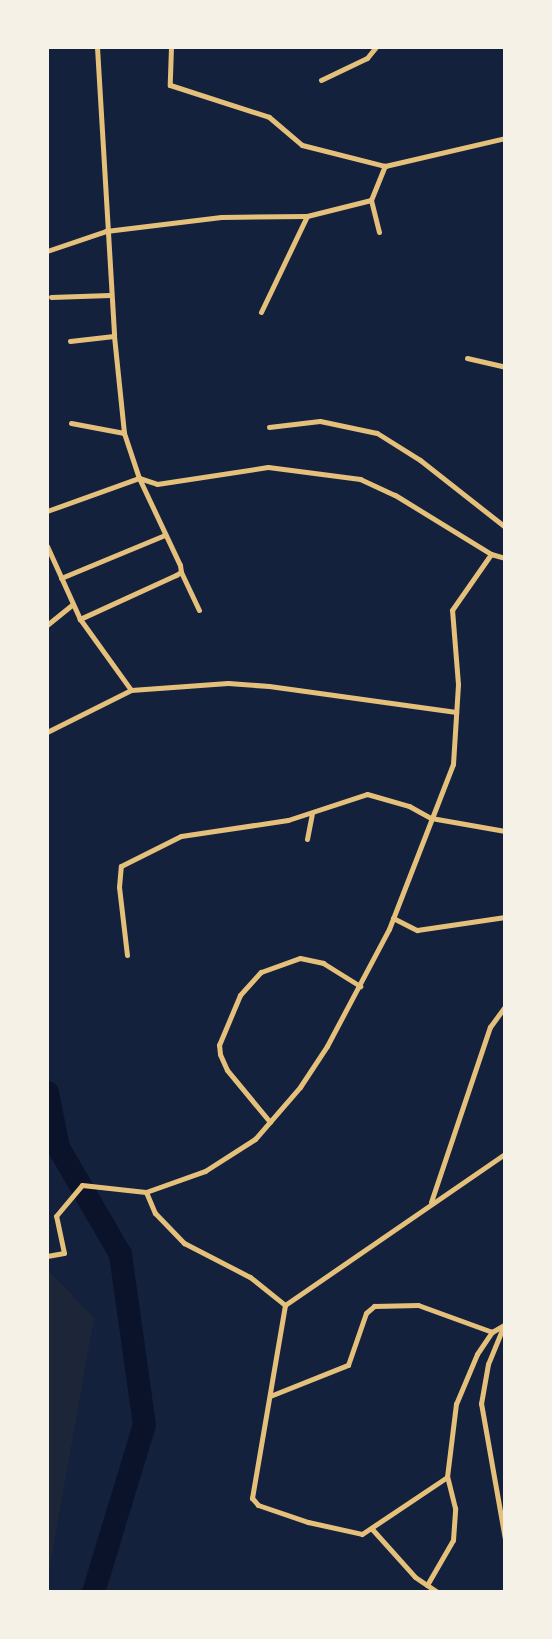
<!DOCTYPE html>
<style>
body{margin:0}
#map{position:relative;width:552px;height:1639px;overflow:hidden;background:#14213d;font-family:Karla,sans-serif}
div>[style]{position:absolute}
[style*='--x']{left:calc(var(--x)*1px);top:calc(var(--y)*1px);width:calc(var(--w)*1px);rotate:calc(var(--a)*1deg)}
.green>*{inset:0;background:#1d2539}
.river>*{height:23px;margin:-11.5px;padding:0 11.5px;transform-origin:11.5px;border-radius:11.5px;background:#0b132b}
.minor>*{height:5px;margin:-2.5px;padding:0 2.5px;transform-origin:2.5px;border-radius:2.5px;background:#e5c07b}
span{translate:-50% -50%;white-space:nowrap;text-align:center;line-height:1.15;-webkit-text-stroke:5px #f6f1e7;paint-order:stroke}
.frame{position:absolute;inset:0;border:49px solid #f6f1e7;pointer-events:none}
</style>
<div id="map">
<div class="green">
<i style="clip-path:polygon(47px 1269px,94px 1318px,47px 1582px)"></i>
</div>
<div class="river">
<i style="--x:47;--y:1092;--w:56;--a:78.7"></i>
<i style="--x:58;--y:1147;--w:124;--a:59.9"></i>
<i style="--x:120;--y:1254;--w:172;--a:82"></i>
<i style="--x:144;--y:1424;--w:176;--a:106.9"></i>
</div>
<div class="minor">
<i style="--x:97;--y:47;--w:289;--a:86.6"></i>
<i style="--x:114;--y:336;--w:98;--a:84.1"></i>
<i style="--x:124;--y:433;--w:47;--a:71.6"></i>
<i style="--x:139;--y:478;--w:19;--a:18"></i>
<i style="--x:157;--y:484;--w:112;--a:-8.7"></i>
<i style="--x:268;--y:467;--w:93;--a:7.4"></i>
<i style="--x:360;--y:479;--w:38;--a:25"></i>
<i style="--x:395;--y:495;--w:113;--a:31.6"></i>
<i style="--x:171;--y:47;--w:38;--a:92"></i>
<i style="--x:170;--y:85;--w:104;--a:17.9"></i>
<i style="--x:269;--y:117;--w:43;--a:40.3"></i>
<i style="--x:302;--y:145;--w:86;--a:14.2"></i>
<i style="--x:321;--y:80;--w:51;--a:-25.6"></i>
<i style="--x:367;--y:58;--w:14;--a:-51"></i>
<i style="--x:371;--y:200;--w:33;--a:76"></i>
<i style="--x:47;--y:251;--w:62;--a:-18.7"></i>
<i style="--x:106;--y:231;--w:116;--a:-6.9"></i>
<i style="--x:221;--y:217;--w:86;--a:-0.7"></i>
<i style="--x:307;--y:216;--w:66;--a:-14"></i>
<i style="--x:371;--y:200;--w:37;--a:-68"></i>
<i style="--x:385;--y:166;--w:123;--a:-13.1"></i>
<i style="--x:51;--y:297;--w:59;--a:-1.9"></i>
<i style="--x:261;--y:312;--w:106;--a:-64.4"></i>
<i style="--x:70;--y:341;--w:44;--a:-6.5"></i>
<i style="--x:467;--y:358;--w:39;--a:13"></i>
<i style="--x:71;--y:423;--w:54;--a:10.7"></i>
<i style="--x:269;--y:427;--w:51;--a:-6.7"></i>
<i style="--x:320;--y:421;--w:58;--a:11.9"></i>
<i style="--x:377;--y:433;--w:51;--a:32.1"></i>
<i style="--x:420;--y:460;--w:108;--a:38.2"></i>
<i style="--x:47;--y:511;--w:98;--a:-19.7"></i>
<i style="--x:139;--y:478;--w:96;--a:64.8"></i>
<i style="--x:180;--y:565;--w:7;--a:82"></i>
<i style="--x:181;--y:572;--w:6;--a:149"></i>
<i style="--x:176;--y:575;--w:106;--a:155.4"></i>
<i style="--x:47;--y:546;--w:80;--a:65.7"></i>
<i style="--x:80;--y:619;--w:87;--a:54.3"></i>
<i style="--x:131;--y:690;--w:97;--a:-4.1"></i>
<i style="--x:228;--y:683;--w:41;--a:4.2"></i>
<i style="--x:269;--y:686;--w:189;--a:7.9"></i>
<i style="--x:181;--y:572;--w:42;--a:64.7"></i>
<i style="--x:61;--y:578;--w:113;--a:-22.5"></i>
<i style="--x:47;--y:625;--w:33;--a:-39"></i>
<i style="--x:47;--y:732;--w:94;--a:-26.6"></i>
<i style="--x:307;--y:839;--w:25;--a:-79"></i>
<i style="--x:393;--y:918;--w:27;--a:27"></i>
<i style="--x:417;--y:930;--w:89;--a:-8.4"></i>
<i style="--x:127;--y:955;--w:68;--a:-96.7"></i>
<i style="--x:119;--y:887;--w:21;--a:-85"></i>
<i style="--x:121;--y:866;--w:67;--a:-26.6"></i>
<i style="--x:181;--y:836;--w:108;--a:-8.5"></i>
<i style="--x:288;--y:820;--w:83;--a:-18.2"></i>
<i style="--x:367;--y:794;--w:44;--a:15.9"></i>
<i style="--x:409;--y:806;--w:25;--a:29"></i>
<i style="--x:431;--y:818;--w:75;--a:10"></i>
<i style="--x:270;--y:1122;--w:67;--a:-129.6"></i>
<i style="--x:227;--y:1070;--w:17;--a:-114"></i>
<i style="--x:220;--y:1054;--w:9;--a:-96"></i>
<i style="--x:219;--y:1045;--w:54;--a:-67.2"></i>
<i style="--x:240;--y:995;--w:31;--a:-48"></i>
<i style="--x:261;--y:972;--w:41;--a:-19.7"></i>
<i style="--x:300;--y:958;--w:24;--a:12"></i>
<i style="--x:323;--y:963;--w:44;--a:31.9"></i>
<i style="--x:146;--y:1192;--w:23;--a:67"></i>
<i style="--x:155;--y:1213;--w:42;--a:46"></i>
<i style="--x:184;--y:1243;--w:74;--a:27.3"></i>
<i style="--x:250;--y:1277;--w:45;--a:38.7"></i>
<i style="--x:285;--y:1305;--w:267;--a:-34.5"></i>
<i style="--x:431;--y:1202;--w:185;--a:-71.4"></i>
<i style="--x:490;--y:1027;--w:26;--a:-54"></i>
<i style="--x:47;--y:1256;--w:17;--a:-10"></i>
<i style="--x:64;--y:1253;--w:38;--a:-102"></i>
<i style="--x:56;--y:1216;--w:40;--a:-50"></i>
<i style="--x:82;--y:1185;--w:64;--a:6.2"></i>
<i style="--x:146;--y:1192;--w:63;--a:-19.6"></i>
<i style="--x:205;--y:1171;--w:59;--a:-32.6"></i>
<i style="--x:255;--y:1139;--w:69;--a:-49.1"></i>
<i style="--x:300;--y:1087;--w:49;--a:-56.6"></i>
<i style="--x:327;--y:1046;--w:132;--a:-62.1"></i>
<i style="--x:389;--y:929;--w:177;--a:-68.8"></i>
<i style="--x:453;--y:764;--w:80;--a:-86.4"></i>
<i style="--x:458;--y:684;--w:74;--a:-94.6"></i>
<i style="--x:452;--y:610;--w:68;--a:-55.1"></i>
<i style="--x:491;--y:554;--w:15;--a:16"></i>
<i style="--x:285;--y:1305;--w:196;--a:99.7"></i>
<i style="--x:252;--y:1498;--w:9;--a:49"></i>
<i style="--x:258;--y:1505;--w:53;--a:18.8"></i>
<i style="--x:308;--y:1522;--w:55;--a:12.5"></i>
<i style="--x:362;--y:1534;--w:102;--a:-33.8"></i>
<i style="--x:504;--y:1325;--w:42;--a:112.3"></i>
<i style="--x:488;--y:1364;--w:40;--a:100"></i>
<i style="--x:481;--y:1403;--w:138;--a:80"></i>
<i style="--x:270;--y:1396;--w:84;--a:-21.7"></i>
<i style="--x:348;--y:1365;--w:55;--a:-70.9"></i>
<i style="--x:366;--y:1313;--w:11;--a:-41"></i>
<i style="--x:374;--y:1306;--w:44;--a:-1.3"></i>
<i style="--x:418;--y:1305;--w:79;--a:20"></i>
<i style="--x:372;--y:1529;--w:64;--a:48.1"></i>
<i style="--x:415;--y:1577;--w:27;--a:34"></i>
<i style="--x:427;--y:1585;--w:52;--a:-60"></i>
<i style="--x:453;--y:1540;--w:32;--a:-86"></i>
<i style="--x:455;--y:1508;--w:32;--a:-104"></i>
<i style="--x:447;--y:1477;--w:74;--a:-83"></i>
<i style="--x:456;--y:1404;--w:54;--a:-67.2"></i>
<i style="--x:477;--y:1354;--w:27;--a:-56"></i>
<i style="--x:492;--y:1332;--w:14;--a:-30"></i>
</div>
<div class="frame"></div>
</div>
